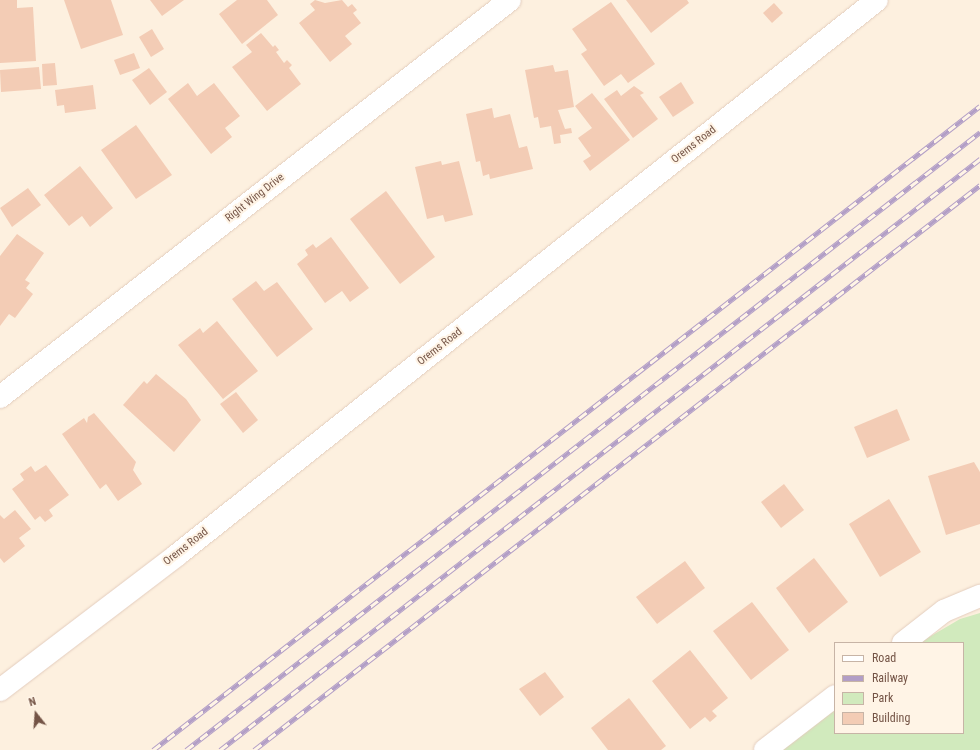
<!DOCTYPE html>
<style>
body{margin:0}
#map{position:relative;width:980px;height:750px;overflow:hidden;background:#fdf0df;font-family:"Roboto Condensed",sans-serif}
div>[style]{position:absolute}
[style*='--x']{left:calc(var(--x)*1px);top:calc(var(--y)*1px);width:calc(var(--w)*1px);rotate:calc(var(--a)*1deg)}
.green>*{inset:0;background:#d1eabd}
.building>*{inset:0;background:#f3ccb5}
.roads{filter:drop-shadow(0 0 1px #e3cdbe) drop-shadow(0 0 1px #e3cdbe)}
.minor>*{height:22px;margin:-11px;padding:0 11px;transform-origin:11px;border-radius:11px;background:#fff}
.rail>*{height:4.5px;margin-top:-2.25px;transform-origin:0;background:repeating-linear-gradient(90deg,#fff4e6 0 9px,#b29ec6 0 18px);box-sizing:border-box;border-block:1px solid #b29ec6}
span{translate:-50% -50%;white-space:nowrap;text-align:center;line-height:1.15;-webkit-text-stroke:4px #fff4e6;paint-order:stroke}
.street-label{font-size:11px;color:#745446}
.legend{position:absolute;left:834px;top:642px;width:130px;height:92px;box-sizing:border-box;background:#fff4e6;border:1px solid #c7b4a6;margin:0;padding:5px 7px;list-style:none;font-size:12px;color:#745446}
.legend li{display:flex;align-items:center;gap:8px;height:20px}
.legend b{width:20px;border:1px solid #c7b4a6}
.north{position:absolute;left:16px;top:694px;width:40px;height:40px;-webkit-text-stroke:3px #fff4e6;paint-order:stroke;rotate:343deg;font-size:11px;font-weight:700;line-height:16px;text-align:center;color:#745446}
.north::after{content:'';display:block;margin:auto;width:14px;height:18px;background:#745446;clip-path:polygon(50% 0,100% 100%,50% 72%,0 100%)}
</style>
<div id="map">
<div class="green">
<i style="clip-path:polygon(980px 613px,980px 750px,780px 750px,835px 708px,835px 733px,963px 733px,963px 643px,919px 643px,960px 619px)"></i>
</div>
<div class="building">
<i style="clip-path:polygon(0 0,17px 0,17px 8px,33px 7px,36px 61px,0 63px)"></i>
<i style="clip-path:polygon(64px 0,111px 0,123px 35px,81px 49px)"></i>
<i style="clip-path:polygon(150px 0,184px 0,162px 16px)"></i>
<i style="clip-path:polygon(237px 0,267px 0,278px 15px,242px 44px,219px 14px)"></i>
<i style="clip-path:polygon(315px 0,325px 3px,342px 0,348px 7px,352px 4px,357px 10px,353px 13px,361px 23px,345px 36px,352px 44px,330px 62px,299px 23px,315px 10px,310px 4px)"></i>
<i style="clip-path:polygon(626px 0,687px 0,689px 3px,651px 33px)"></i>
<i style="clip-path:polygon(611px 2px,655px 64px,628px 83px,621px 74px,604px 86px,581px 54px,587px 50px,572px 29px)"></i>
<i style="clip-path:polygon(774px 3px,783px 13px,772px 23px,763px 13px)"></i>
<i style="clip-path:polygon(152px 29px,164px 49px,151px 57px,139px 37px)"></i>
<i style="clip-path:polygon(261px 33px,273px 47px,275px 45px,279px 50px,276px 52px,284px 63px,287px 60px,292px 65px,289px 68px,301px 84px,267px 111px,232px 67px,252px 52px,246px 45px)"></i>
<i style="clip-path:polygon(134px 53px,140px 68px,120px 75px,114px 60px)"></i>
<i style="clip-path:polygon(55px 63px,57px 85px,43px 86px,42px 64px)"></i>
<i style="clip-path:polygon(553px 65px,555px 72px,568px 70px,574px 107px,558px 110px,565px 129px,571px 128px,572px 133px,560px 135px,561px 143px,554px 144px,551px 126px,540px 128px,538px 117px,534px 118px,525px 70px)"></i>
<i style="clip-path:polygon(39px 67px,41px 89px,1px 92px,0 70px)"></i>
<i style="clip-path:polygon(149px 68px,167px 92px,150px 105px,132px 80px)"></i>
<i style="clip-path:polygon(681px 82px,694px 103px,673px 117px,659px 97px)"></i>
<i style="clip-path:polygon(188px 83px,197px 96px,214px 83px,240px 116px,225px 128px,232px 137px,211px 154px,168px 99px)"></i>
<i style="clip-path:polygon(93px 85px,96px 109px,65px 113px,64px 105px,57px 106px,55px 90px)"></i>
<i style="clip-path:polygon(634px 86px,644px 93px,640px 95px,658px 119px,633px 138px,604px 99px,617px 90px,621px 96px)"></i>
<i style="clip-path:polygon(592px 93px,630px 140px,590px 171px,583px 161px,591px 156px,578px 138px,592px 128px,575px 106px)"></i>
<i style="clip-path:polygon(492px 108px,494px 118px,510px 114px,519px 148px,527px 146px,533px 169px,490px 179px,489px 174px,483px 176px,480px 161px,476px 162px,466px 114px)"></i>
<i style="clip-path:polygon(136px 125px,172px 175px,136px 199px,101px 150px)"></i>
<i style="clip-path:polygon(441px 161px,442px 165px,459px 161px,473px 215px,445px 222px,443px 215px,427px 219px,415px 167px)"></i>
<i style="clip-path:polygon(80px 166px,113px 208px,90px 227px,82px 216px,69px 226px,44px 195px)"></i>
<i style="clip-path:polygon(28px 188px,41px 205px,12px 227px,0 208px)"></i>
<i style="clip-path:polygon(386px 191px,435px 257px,400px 284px,350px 219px)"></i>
<i style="clip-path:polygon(17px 234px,44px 253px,25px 280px,30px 283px,26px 288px,33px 294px,15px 318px,9px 314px,0 326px,0 256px)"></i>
<i style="clip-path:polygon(331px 237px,369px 288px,350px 302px,342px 291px,325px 303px,297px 264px,308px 255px,305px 250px,313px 244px,316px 248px)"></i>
<i style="clip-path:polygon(256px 281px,264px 291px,277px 282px,313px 329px,277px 357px,232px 299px)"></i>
<i style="clip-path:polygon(217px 321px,258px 371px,223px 399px,178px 345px,200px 328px,203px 333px)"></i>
<i style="clip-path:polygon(156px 374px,186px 399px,201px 420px,174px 452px,123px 405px,144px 381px,147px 384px)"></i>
<i style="clip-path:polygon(236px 392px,258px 420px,243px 433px,220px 404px)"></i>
<i style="clip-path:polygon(897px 409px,910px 440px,867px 458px,854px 427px)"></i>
<i style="clip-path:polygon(94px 413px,136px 462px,133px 470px,142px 484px,118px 501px,106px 484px,100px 489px,62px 434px,84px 418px,87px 423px,88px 417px)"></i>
<i style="clip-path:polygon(974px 462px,980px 472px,980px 524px,946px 535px,928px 476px)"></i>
<i style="clip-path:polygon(46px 465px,69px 495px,49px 510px,53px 516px,45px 522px,40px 516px,35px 520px,12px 489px,24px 480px,20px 474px,31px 466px,35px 472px)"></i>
<i style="clip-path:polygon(784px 484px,804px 510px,781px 528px,761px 502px)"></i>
<i style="clip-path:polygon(889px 499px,921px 552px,880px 577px,849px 524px)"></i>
<i style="clip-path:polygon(15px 510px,31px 529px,19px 538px,25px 546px,4px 563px,0 558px,0 515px,4px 519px)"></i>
<i style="clip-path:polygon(814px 558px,848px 602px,809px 633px,776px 588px)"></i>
<i style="clip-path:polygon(685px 561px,705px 588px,657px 624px,636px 597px)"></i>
<i style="clip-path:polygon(752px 602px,789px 650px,751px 680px,713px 631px)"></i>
<i style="clip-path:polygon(690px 650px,728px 698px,712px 711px,717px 716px,710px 722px,705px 717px,690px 729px,652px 681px)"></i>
<i style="clip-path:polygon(545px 672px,564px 697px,540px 716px,519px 689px)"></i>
<i style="clip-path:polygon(629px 698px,666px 746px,661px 750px,608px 750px,591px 728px)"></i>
</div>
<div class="roads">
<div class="minor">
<i style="--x:0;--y:397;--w:646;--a:-37.9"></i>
<i style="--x:903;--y:643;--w:52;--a:-38"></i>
<i style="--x:944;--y:611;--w:39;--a:-23"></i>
<i style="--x:0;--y:690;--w:223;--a:-37.3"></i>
<i style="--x:177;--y:555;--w:893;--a:-38.41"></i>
<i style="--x:765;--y:750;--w:88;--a:-37.6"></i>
</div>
</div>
<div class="rail">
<i style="--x:153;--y:750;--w:1048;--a:-37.91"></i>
<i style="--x:186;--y:750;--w:1006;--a:-37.89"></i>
<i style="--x:220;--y:750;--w:963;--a:-37.87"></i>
<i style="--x:254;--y:750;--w:920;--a:-37.89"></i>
</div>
<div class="street-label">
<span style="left:694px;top:145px;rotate:-38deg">Orems Road</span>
<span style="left:255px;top:198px;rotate:-38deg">Right Wing Drive</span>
<span style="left:440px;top:347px;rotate:-38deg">Orems Road</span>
<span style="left:186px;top:547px;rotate:-38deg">Orems Road</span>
</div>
<ul class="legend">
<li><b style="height:5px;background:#fff"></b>Road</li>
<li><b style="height:5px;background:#b29ec6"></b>Railway</li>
<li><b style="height:11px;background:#d1eabd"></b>Park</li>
<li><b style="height:11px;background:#f3ccb5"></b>Building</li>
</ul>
<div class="north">N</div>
</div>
